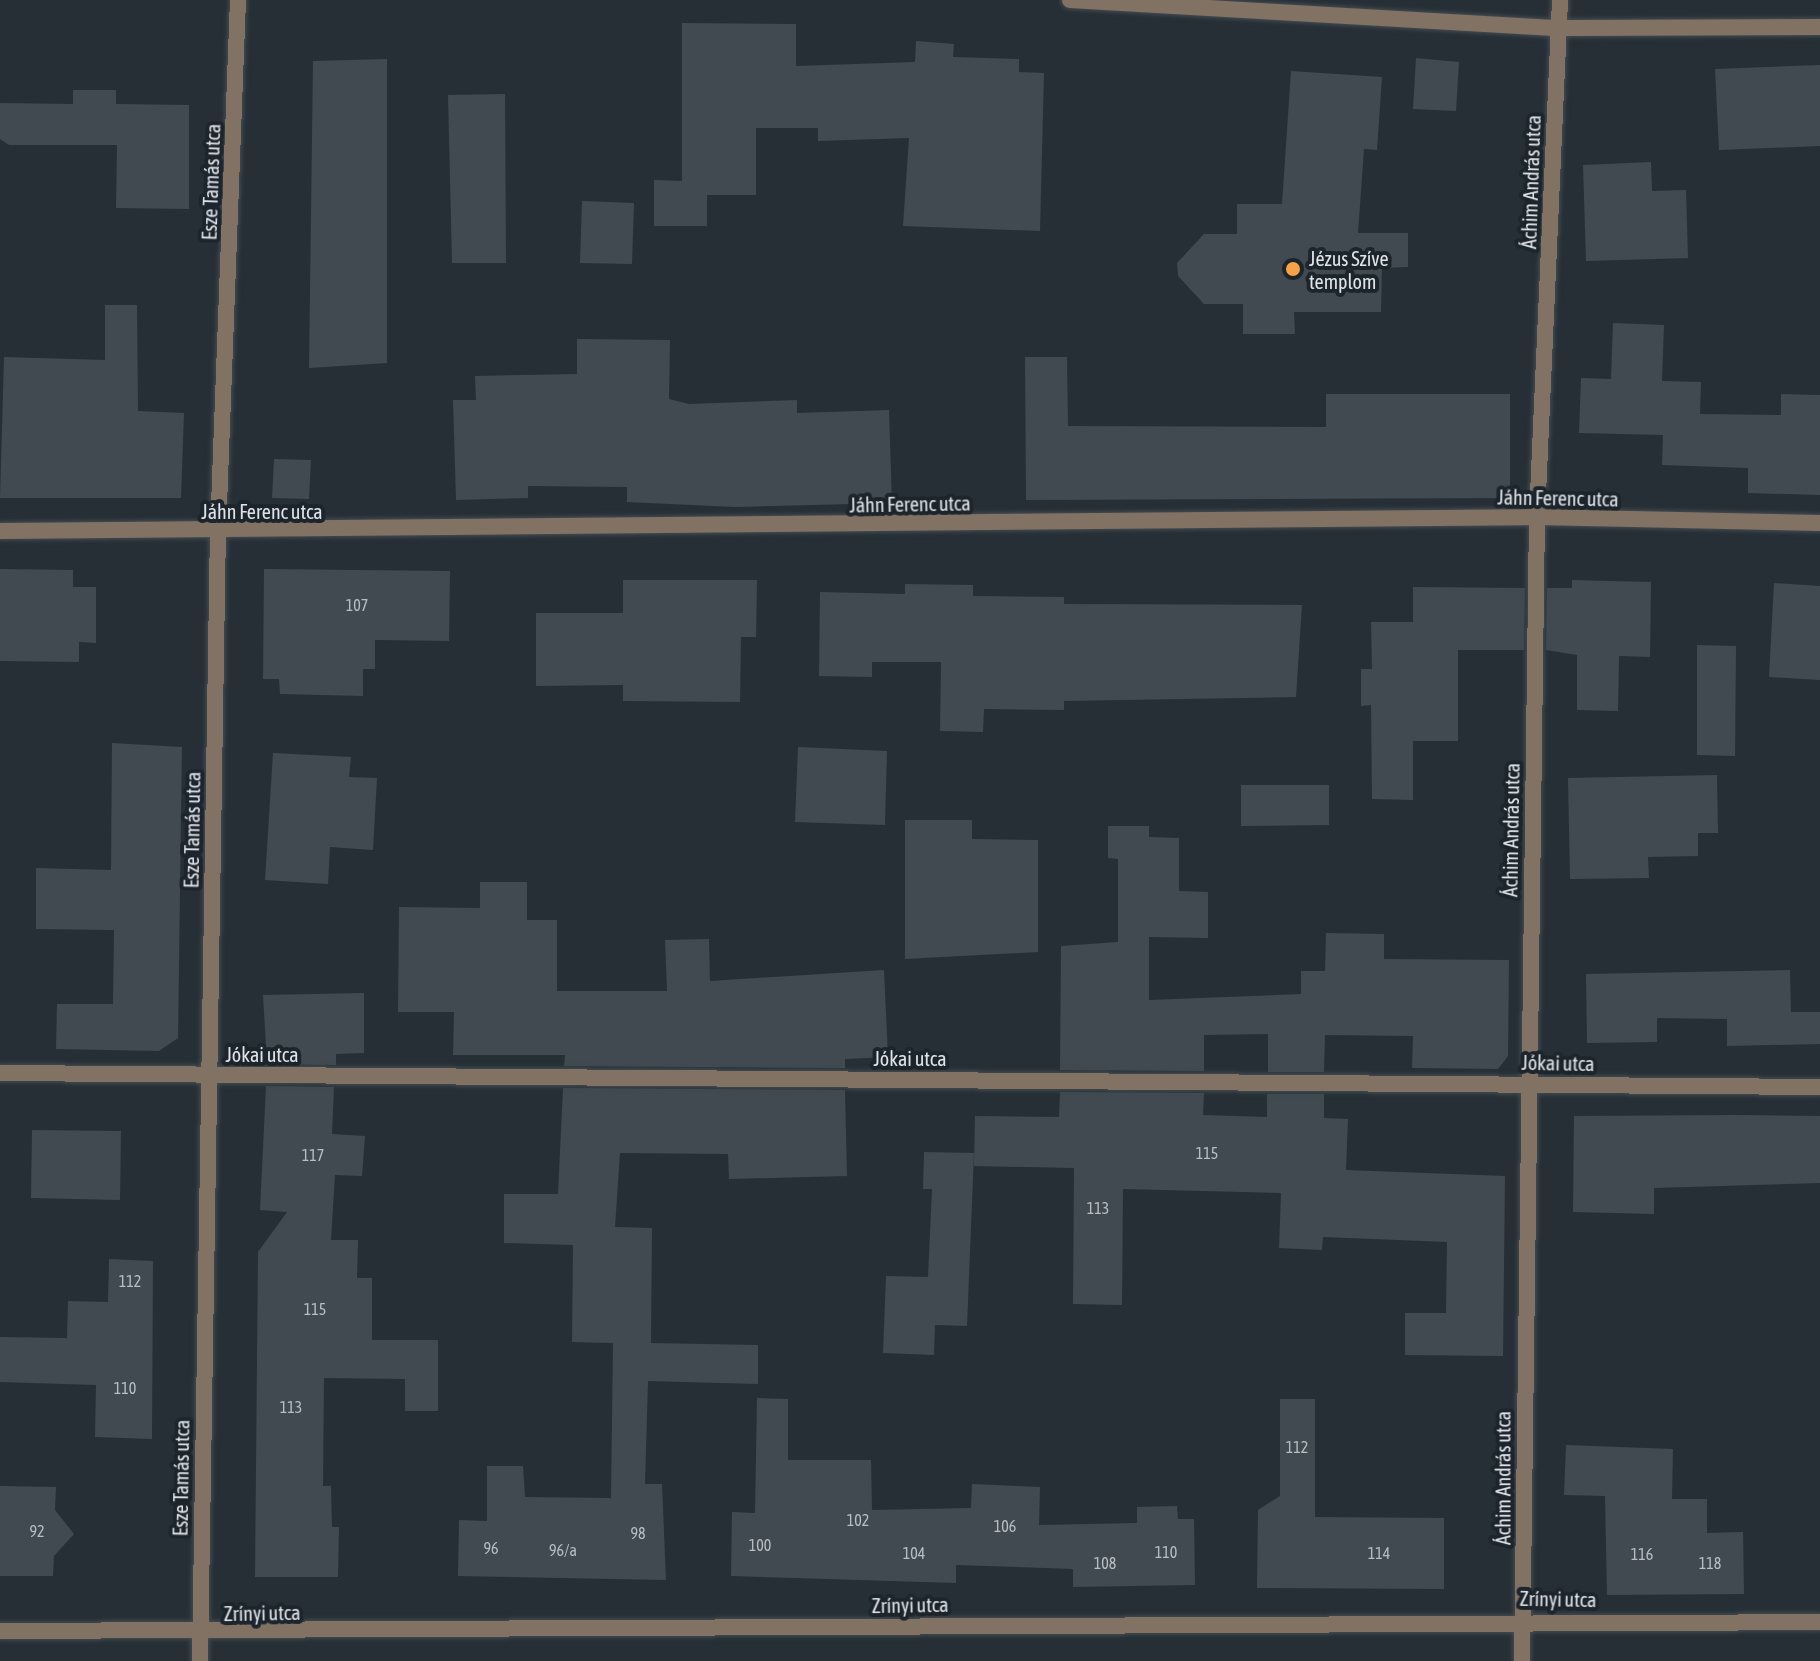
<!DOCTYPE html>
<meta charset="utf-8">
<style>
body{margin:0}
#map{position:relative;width:1820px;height:1661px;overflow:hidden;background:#272f36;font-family:"Asap Condensed",sans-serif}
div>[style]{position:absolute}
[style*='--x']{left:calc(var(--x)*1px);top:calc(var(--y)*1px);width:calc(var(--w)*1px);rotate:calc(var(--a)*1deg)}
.building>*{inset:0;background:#414a51}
.roads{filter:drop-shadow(0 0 2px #444c52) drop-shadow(0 0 2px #444c52)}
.minor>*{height:16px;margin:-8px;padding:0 8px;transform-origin:8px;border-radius:8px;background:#827264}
.dots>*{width:22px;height:22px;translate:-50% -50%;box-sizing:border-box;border:4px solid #1d252c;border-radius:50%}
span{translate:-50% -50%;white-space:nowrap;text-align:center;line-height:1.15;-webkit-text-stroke:8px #1d252c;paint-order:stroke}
.number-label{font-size:16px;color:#b8bec2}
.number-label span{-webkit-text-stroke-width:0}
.street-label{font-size:20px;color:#dfe4e8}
.poi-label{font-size:20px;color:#dfe4e8}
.left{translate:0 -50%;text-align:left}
</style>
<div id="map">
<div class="building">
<i style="clip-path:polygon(682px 23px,796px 24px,796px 66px,915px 62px,916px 41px,954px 44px,953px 57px,1019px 59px,1019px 72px,1044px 73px,1040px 231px,903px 226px,909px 138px,818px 141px,818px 128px,756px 128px,756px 195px,707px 195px,707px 226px,654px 226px,654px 180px,682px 181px)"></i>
<i style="clip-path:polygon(1416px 58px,1459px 62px,1456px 111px,1413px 109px)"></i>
<i style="clip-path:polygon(387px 59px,387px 363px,309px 368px,313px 61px)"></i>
<i style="clip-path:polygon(1820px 65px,1820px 146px,1719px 150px,1715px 69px)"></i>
<i style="clip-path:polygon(1291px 71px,1382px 77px,1377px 150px,1364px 149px,1358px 233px,1408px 233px,1408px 267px,1382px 268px,1381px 312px,1294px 312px,1295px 334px,1243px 334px,1243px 304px,1204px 304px,1178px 276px,1177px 263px,1204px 234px,1237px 234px,1237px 204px,1282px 204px)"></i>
<i style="clip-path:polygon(73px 90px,116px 90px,116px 104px,189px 105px,189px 209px,116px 208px,117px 145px,9px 145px,0 139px,0 103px,73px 104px)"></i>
<i style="clip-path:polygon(505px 94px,506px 263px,452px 263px,448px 95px)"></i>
<i style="clip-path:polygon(1651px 162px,1652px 191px,1686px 190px,1688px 258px,1586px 261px,1583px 165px)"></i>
<i style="clip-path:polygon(582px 201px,634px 203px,632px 264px,580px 263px)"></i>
<i style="clip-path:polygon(105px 305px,137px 305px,138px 411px,184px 413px,181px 498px,0 498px,4px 357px,105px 360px)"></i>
<i style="clip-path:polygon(1613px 323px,1664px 325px,1662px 381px,1701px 382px,1700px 414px,1781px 415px,1781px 394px,1820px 395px,1820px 495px,1748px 493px,1748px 468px,1662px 465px,1663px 435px,1579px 433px,1581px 378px,1611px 379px)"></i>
<i style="clip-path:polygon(577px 339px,670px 340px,669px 399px,689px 404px,797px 400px,797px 413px,889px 410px,892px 503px,735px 507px,627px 502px,627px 487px,528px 486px,528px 498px,456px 500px,453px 400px,476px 400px,475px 376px,577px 374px)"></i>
<i style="clip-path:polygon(1025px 357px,1067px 357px,1068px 426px,1326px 427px,1326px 394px,1510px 394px,1510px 498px,1026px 500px)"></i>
<i style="clip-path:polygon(274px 459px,311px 460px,309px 499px,272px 498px)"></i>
<i style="clip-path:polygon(0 569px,73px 570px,73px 587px,96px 587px,96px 643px,79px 642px,79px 662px,0 661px)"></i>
<i style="clip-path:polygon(264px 569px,450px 571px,449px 641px,375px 640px,375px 669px,363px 669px,363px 696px,280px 694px,279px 679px,263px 679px)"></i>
<i style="clip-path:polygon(623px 580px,757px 580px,756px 637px,741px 637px,740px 702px,623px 701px,623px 685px,536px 686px,536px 613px,623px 613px)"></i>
<i style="clip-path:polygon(1572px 580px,1651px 582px,1650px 657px,1619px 656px,1618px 711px,1577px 710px,1577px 655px,1546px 650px,1547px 588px,1572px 588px)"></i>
<i style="clip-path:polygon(1774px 583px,1820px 586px,1820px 680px,1769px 677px)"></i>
<i style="clip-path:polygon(905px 584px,973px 585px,973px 596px,1064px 597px,1064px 604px,1302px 605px,1296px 697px,1064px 701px,1064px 710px,984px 709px,983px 732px,940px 731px,941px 662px,872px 662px,872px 677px,819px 676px,820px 592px,905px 594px)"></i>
<i style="clip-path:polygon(1413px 587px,1525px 588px,1524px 650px,1458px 650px,1458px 741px,1413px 741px,1413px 800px,1372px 799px,1371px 705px,1361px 706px,1361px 669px,1372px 669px,1371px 622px,1413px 622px)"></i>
<i style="clip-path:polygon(1697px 645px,1736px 646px,1735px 756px,1697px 755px)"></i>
<i style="clip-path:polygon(112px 743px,182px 747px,178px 1038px,159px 1051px,56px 1049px,57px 1004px,113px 1004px,114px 930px,36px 929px,36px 868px,111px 870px)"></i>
<i style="clip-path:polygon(798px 747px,887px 751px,885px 825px,795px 822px)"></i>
<i style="clip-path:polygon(273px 753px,351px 757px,349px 777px,377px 778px,373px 850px,330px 847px,328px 884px,265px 880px)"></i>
<i style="clip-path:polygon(1717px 775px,1718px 833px,1698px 833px,1698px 856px,1648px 857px,1649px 878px,1570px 879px,1568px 778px)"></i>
<i style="clip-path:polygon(1241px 785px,1329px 785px,1329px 825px,1241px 826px)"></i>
<i style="clip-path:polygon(905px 820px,972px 820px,972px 839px,1038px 840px,1038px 952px,905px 959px)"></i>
<i style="clip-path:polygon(1108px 826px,1149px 826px,1149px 837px,1179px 838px,1179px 891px,1208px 892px,1208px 938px,1149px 937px,1149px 1000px,1301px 994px,1301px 971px,1325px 971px,1326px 933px,1384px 934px,1384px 959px,1509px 960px,1508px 1056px,1498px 1069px,1412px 1068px,1413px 1036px,1325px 1035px,1324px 1072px,1268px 1072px,1268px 1034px,1204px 1035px,1204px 1071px,1060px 1070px,1061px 946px,1118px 942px,1118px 859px,1108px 858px)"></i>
<i style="clip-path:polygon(480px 882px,527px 882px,527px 920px,557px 920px,557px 991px,667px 991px,665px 940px,709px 939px,710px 981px,884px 970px,888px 1057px,845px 1059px,845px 1068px,564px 1066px,565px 1055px,453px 1055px,454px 1012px,398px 1012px,399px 907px,480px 908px)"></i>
<i style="clip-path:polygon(1790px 970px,1791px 1012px,1820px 1012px,1820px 1044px,1727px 1046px,1727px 1019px,1657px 1018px,1657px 1042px,1587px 1043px,1586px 974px)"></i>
<i style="clip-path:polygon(364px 993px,364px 1053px,336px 1054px,336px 1065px,267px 1064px,263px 995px)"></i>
<i style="clip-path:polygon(266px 1086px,334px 1087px,332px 1134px,365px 1136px,362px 1176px,335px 1175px,331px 1240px,358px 1240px,357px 1278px,372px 1278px,372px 1340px,438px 1340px,438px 1411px,405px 1411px,405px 1379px,324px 1378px,323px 1486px,331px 1486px,332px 1527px,339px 1527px,338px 1577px,255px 1577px,258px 1252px,287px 1212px,260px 1210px)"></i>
<i style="clip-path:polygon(563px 1088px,845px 1090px,847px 1176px,729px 1179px,728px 1154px,620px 1153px,615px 1227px,652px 1228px,651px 1343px,758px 1345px,758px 1384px,648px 1381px,645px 1484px,662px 1484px,666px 1580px,458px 1576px,459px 1520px,487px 1521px,487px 1466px,523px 1466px,525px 1497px,611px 1498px,613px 1343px,572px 1342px,573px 1245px,504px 1243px,504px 1194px,558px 1194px)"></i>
<i style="clip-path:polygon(1060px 1092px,1204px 1093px,1203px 1115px,1267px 1117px,1267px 1094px,1324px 1094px,1324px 1118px,1348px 1119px,1346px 1170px,1505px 1176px,1503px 1356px,1405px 1355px,1405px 1313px,1446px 1313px,1447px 1242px,1323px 1237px,1322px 1250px,1279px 1248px,1281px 1193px,1123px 1189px,1122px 1305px,1073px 1304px,1074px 1168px,974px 1166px,975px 1116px,1059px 1117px)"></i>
<i style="clip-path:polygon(1737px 1115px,1820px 1116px,1820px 1183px,1654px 1188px,1654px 1214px,1573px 1212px,1574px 1116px)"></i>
<i style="clip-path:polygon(32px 1130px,121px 1131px,120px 1200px,31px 1198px)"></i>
<i style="clip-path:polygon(924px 1152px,974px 1153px,967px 1326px,935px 1325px,934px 1355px,883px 1353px,886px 1276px,928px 1277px,932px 1189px,923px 1189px)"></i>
<i style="clip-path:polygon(109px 1259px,153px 1261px,152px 1439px,95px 1437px,96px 1385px,0 1382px,0 1337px,67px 1338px,68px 1301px,108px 1302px)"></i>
<i style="clip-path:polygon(757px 1398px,788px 1399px,788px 1460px,871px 1460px,872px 1510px,971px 1508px,972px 1484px,1040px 1487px,1039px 1525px,1137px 1523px,1137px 1507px,1177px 1506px,1178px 1519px,1194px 1519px,1195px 1585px,1073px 1587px,1073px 1569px,956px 1565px,956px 1583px,731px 1576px,732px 1512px,755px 1513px)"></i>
<i style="clip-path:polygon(1280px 1399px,1315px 1399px,1315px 1517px,1444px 1518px,1444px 1589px,1257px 1588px,1258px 1510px,1280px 1496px)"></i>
<i style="clip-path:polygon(1566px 1445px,1673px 1449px,1672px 1499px,1707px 1499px,1707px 1533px,1743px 1532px,1744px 1594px,1607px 1595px,1605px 1496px,1564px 1495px)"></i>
<i style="clip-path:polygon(0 1486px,56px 1487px,55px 1510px,74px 1534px,54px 1556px,53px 1576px,0 1576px)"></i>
</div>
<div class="roads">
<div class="minor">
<i style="--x:1070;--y:0;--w:489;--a:3.3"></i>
<i style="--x:1558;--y:28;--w:262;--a:-0.2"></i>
<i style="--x:0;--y:531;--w:1537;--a:-0.52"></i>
<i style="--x:1537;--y:517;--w:283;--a:1.2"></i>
<i style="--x:0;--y:1073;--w:1820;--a:0.44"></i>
<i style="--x:0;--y:1631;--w:1820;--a:-0.28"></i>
<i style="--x:200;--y:1661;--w:1129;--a:-89.09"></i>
<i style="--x:218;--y:532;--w:532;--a:-87.85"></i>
<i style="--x:1522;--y:1661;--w:1144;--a:-89.25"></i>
<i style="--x:1537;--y:517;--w:518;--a:-87.45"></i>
</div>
</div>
<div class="dots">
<i style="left:1293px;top:269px;background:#f6a246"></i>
</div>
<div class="number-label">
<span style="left:357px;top:605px">107</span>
<span style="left:1207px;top:1153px">115</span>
<span style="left:313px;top:1155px">117</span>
<span style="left:1098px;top:1208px">113</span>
<span style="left:130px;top:1281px">112</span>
<span style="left:315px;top:1309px">115</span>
<span style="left:125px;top:1388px">110</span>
<span style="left:291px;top:1407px">113</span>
<span style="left:1297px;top:1447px">112</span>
<span style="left:858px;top:1520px">102</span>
<span style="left:1005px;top:1526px">106</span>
<span style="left:37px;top:1531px">92</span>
<span style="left:638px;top:1533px">98</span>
<span style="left:760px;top:1545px">100</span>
<span style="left:491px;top:1548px">96</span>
<span style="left:563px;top:1550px">96/a</span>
<span style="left:1166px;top:1552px">110</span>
<span style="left:914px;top:1553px">104</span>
<span style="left:1379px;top:1553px">114</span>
<span style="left:1642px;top:1554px">116</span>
<span style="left:1105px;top:1563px">108</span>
<span style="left:1710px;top:1563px">118</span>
</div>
<div class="street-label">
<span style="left:211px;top:182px;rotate:-88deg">Esze Tamás utca</span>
<span style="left:1531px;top:182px;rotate:-88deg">Áchim András utca</span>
<span style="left:1558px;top:498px;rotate:1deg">Jáhn Ferenc utca</span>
<span style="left:910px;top:504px;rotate:-1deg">Jáhn Ferenc utca</span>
<span style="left:262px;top:511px">Jáhn Ferenc utca</span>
<span style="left:192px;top:830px;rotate:-89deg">Esze Tamás utca</span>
<span style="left:1511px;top:830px;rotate:-89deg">Áchim András utca</span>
<span style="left:262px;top:1054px">Jókai utca</span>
<span style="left:910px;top:1058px">Jókai utca</span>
<span style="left:1558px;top:1063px;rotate:1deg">Jókai utca</span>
<span style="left:181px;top:1478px;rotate:-89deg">Esze Tamás utca</span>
<span style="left:1503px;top:1478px;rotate:-90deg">Áchim András utca</span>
<span style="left:1558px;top:1599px;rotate:1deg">Zrínyi utca</span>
<span style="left:910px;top:1605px;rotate:-1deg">Zrínyi utca</span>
<span style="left:262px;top:1613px;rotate:-1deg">Zrínyi utca</span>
</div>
<div class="poi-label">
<span class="left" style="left:1309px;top:270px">Jézus Szíve<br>templom</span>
</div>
</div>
